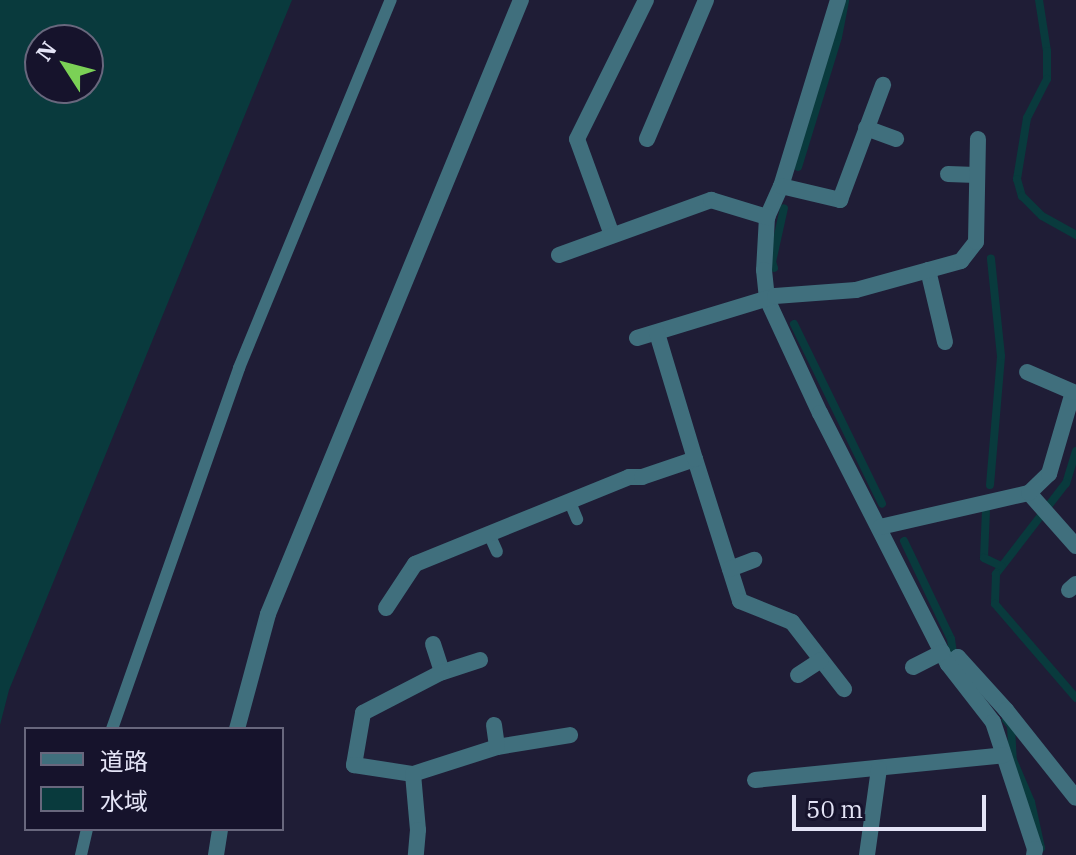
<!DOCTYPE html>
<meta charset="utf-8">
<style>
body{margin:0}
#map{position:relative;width:1076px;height:855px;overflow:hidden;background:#1f1d36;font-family:"IBM Plex Serif","Noto Sans JP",serif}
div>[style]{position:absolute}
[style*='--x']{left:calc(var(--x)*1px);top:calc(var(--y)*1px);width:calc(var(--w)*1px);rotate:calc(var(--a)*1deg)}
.water>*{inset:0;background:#093a3d}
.stream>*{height:8px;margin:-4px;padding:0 4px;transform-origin:4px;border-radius:4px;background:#093a3d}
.service>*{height:12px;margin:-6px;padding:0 6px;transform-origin:6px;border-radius:6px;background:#406f7d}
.minor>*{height:16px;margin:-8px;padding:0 8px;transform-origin:8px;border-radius:8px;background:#406f7d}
.tertiary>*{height:16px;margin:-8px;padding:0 8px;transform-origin:8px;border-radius:8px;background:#406f7d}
span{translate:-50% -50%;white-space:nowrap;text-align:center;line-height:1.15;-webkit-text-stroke:6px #16132c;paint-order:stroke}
.legend{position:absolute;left:24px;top:727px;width:260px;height:104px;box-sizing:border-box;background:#16132c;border:2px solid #68677d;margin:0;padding:10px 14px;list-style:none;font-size:24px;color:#e4e4f6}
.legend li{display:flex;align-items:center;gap:16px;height:40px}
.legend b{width:40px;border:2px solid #68677d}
.north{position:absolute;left:24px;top:24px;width:80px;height:80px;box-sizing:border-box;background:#16132c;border:2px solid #68677d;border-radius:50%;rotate:306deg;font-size:22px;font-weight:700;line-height:32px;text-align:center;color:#e4e4f6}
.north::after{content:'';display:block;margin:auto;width:28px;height:36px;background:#7bd156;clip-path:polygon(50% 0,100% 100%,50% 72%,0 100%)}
.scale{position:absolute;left:792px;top:795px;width:194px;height:36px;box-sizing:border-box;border:4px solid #e4e4f6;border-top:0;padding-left:10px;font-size:24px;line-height:28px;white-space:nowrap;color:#e4e4f6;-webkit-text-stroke:6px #16132c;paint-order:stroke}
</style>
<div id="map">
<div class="water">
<i style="clip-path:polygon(evenodd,0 0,292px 0,9px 690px,0 725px,0 0,40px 40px,88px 40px,88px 88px,40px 88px,40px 40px)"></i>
</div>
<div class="stream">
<i style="--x:1039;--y:0;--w:52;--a:81.1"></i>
<i style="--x:1047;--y:51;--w:28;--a:90"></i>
<i style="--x:1047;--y:79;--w:44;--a:117.1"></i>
<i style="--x:1027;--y:118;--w:62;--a:99.3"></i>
<i style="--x:1017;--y:179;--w:18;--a:74"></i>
<i style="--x:1022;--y:196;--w:28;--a:45"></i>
<i style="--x:1042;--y:216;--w:39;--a:29"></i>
<i style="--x:798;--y:167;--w:136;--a:-72.9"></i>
<i style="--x:838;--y:37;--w:37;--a:-79"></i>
<i style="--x:774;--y:268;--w:6;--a:-108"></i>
<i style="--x:772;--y:262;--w:55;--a:-77.5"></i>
<i style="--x:794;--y:324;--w:200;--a:63.9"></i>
<i style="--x:1076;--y:451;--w:34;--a:107"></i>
<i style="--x:1066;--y:483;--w:115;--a:127.6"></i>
<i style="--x:996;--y:574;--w:30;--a:92"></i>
<i style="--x:995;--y:604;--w:124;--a:49.2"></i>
<i style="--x:990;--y:485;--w:129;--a:-85.1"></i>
<i style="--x:1001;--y:356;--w:98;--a:-95.9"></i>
<i style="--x:986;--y:510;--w:48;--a:92.4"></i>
<i style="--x:984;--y:558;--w:19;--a:25"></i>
<i style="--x:904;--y:541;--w:109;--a:64.4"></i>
<i style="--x:951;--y:639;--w:14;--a:82"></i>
<i style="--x:1006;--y:720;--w:8;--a:50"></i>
<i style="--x:1011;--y:726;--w:34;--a:87"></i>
<i style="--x:1013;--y:760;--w:46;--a:66.8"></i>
<i style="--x:1031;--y:802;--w:47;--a:77.7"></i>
</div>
<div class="service">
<i style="--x:569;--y:500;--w:21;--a:67"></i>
<i style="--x:490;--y:536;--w:17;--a:66"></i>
<i style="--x:112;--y:729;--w:383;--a:-70.6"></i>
<i style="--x:239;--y:368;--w:398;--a:-67.6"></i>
<i style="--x:81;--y:855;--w:27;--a:-77"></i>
</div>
<div class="minor">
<i style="--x:838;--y:0;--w:195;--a:107"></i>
<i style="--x:781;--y:186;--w:34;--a:114"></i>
<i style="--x:767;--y:217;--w:53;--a:93.2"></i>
<i style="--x:764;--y:270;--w:29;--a:84"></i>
<i style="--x:767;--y:299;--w:126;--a:65.1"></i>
<i style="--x:820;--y:413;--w:282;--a:63"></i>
<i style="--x:948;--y:664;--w:12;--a:-35"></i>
<i style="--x:958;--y:657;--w:72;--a:47.8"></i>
<i style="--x:1006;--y:710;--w:112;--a:51.5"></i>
<i style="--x:866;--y:128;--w:32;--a:20"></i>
<i style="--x:647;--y:139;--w:151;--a:-67"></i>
<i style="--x:948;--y:174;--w:28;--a:2"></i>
<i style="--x:781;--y:186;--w:61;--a:13.3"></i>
<i style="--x:840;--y:200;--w:123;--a:-69.5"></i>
<i style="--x:612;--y:235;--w:102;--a:-110"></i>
<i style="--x:577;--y:139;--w:155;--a:-63.6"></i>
<i style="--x:559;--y:255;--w:162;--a:-19.9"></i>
<i style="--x:711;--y:200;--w:59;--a:16.9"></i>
<i style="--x:928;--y:270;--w:74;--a:76.7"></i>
<i style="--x:637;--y:338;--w:144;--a:-16.9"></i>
<i style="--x:775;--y:296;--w:81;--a:-4.2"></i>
<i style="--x:856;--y:290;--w:109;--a:-15.4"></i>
<i style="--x:961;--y:261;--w:24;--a:-52"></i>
<i style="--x:976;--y:242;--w:103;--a:-88.9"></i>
<i style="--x:695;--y:459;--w:149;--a:72.4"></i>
<i style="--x:740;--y:601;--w:56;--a:22"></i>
<i style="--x:792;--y:622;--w:85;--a:52.2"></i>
<i style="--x:1029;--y:493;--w:71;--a:48.4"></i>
<i style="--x:880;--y:527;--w:153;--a:-12.9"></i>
<i style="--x:1029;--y:493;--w:28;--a:-44"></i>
<i style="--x:1049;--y:474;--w:85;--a:-73.7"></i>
<i style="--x:1073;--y:392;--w:50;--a:-156.5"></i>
<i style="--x:730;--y:569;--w:26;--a:-21"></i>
<i style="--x:1069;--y:590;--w:9;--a:-41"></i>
<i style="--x:386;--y:608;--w:53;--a:-56.6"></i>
<i style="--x:415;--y:564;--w:231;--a:-22.1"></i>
<i style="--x:629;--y:477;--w:13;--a:0"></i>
<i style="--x:642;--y:477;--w:56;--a:-18.8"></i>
<i style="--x:695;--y:459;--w:132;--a:-106.8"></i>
<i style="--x:433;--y:644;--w:29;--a:72"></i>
<i style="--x:480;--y:660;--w:40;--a:162"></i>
<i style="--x:442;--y:672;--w:89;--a:152.6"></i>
<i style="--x:363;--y:713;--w:53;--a:99.8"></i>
<i style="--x:354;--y:765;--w:60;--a:8.7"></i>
<i style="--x:413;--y:774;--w:88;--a:-17.8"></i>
<i style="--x:497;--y:747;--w:74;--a:-9.3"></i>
<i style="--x:948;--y:664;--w:73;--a:52.2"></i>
<i style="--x:993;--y:722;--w:134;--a:71.7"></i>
<i style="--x:1035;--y:849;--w:6;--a:99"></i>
<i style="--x:913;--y:667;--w:33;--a:-27"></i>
<i style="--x:798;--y:675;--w:27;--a:-33"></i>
<i style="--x:494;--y:725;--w:22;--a:82"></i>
<i style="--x:413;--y:774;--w:56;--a:84.9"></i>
<i style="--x:418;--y:830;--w:25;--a:95"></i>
<i style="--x:755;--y:780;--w:250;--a:-5.7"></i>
<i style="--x:867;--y:855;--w:87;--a:-82.1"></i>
</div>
<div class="tertiary">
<i style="--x:237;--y:729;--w:119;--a:-74.9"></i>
<i style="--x:268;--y:614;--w:664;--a:-67.61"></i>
<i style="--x:216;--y:855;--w:26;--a:-81"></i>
</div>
<ul class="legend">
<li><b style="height:10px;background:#406f7d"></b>道路</li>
<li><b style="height:22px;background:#093a3d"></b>水域</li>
</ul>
<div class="north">N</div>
<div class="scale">50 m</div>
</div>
